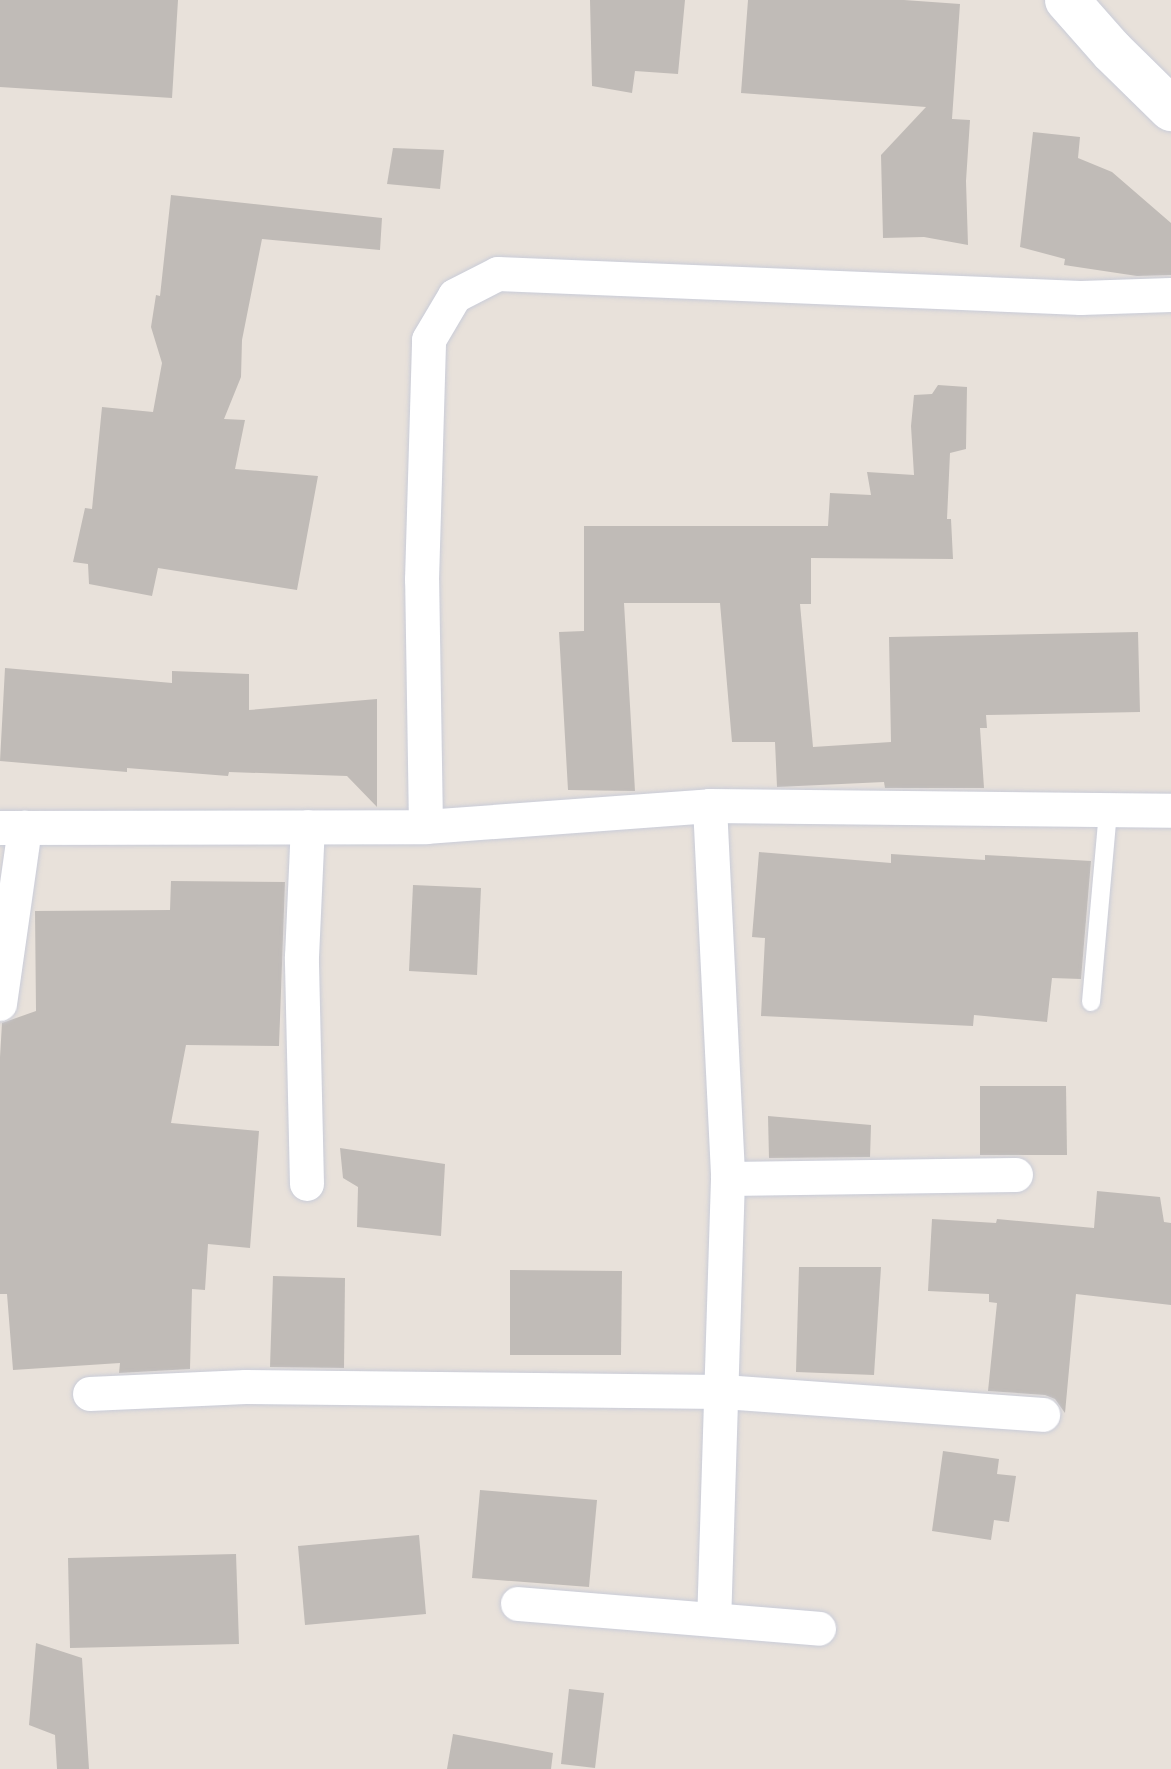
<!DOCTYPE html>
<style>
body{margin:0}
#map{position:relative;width:1171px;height:1769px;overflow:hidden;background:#e8e1da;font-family:Raleway,sans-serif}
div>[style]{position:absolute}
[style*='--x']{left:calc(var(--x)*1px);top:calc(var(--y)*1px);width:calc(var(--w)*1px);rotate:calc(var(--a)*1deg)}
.building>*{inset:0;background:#c0bbb7}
.roads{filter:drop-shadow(0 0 2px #c9ccd8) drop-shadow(0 0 2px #c9ccd8)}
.service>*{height:18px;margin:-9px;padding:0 9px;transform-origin:9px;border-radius:9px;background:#fff}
.minor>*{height:34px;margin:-17px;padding:0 17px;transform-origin:17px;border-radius:17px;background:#fff}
.tertiary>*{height:44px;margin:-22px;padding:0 22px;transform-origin:22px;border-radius:22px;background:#fff}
span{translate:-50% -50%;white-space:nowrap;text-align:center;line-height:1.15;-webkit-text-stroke:7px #fff;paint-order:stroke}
</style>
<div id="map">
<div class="building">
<i style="clip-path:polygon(0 0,178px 0,172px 98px,0 87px)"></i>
<i style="clip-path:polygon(590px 0,685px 0,678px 74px,635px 71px,632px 93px,592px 86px)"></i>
<i style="clip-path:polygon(748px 0,904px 0,960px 4px,952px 119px,970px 120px,966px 181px,968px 245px,924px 237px,883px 238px,881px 155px,926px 107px,741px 93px)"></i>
<i style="clip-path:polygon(1033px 132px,1080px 137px,1078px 158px,1112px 172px,1171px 223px,1171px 275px,1137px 276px,1064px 265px,1065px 259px,1020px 247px)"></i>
<i style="clip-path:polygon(393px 148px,444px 150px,440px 189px,387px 184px)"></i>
<i style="clip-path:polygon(171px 195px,382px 218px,380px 250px,262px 239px,242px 340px,241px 377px,224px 419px,245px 420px,235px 469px,318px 476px,297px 590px,158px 568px,152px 596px,89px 584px,88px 564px,73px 562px,85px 508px,92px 509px,102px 407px,153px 412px,162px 363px,151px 327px,156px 295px,160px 296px)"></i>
<i style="clip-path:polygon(938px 385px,967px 387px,966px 449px,950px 453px,947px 519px,951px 519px,953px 559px,811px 558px,811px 604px,800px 604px,813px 747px,891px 742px,889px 637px,1138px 632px,1140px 712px,986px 715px,987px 728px,980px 728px,984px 788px,885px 788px,884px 782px,777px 787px,775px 742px,732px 742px,720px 603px,624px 603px,635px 791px,568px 790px,559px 632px,584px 631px,584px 526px,828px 526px,830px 493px,871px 495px,867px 472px,914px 475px,911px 426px,914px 395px,932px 394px)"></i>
<i style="clip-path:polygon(5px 668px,172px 683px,172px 671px,249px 674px,249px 710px,377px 699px,377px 807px,347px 776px,229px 772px,228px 776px,127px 768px,127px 772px,0 761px)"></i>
<i style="clip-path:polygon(759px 852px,891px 863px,891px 854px,985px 860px,985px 855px,1091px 861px,1081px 979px,1052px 978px,1047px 1022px,974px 1015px,973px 1026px,761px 1016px,765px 938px,752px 937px)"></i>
<i style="clip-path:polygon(171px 881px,285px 882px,279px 1046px,186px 1045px,171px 1123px,259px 1131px,250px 1248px,208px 1244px,205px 1290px,192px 1289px,190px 1369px,119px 1373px,120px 1363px,13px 1370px,7px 1294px,0 1294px,0 1057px,2px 1023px,36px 1011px,35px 911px,170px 910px)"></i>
<i style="clip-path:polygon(413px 885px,481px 888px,477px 975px,409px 971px)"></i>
<i style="clip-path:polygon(980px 1086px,1066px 1086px,1067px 1155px,980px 1155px)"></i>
<i style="clip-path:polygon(768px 1116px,871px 1125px,870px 1157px,769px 1158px)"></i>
<i style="clip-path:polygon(340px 1148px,445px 1164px,441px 1236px,357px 1227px,358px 1187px,343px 1178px)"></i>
<i style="clip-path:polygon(1097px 1191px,1160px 1197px,1164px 1222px,1171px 1223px,1171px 1305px,1076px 1294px,1065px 1413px,1055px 1399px,1045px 1395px,988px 1391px,997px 1303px,989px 1302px,989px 1294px,928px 1291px,932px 1219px,996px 1223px,997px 1219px,1094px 1228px)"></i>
<i style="clip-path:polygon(799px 1267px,881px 1267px,874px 1375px,796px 1372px)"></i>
<i style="clip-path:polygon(510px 1270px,622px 1271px,621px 1355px,510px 1355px)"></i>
<i style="clip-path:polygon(273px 1276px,345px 1278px,344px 1368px,270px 1367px)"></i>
<i style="clip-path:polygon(943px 1451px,999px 1459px,997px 1474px,1016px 1476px,1009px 1522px,994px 1520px,991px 1540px,932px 1531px)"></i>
<i style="clip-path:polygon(480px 1490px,597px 1500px,589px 1587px,472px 1578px)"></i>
<i style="clip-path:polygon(419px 1535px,426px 1614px,305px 1625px,298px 1546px)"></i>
<i style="clip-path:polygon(236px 1554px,239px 1644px,70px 1648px,68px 1558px)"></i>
<i style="clip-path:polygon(36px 1643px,82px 1658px,89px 1769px,57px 1769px,55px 1735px,29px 1725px)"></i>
<i style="clip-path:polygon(569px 1689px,604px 1693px,595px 1768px,561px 1764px)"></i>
<i style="clip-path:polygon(453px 1734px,553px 1753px,551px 1769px,447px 1769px)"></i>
</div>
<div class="roads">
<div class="service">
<i style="--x:1091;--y:1002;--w:193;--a:-84.9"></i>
</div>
<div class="minor">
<i style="--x:710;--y:806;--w:373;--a:87.2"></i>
<i style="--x:728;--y:1179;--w:441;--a:91.8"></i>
<i style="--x:426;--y:827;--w:247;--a:-90.9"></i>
<i style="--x:422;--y:580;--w:240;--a:-88.3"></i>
<i style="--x:429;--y:340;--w:51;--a:-59.4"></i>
<i style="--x:455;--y:296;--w:48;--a:-27.1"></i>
<i style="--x:498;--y:274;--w:583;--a:2.36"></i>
<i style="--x:1081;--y:298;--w:90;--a:-1.9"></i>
<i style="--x:0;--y:828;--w:426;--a:-0.1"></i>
<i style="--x:426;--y:827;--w:285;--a:-4.2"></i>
<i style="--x:710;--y:806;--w:461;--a:0.6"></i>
<i style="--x:0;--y:1004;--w:178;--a:-81.9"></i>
<i style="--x:728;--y:1179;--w:288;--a:-0.8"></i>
<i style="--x:307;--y:1184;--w:227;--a:-91.3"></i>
<i style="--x:302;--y:957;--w:130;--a:-87.4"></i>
<i style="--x:90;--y:1394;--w:156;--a:-2.6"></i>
<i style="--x:246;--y:1387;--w:477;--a:0.6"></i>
<i style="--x:723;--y:1392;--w:321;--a:4.1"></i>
<i style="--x:518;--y:1604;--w:302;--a:4.7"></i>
</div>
<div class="tertiary">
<i style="--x:1067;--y:0;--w:68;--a:48.6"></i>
<i style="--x:1112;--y:51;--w:83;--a:44.5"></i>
</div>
</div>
</div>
